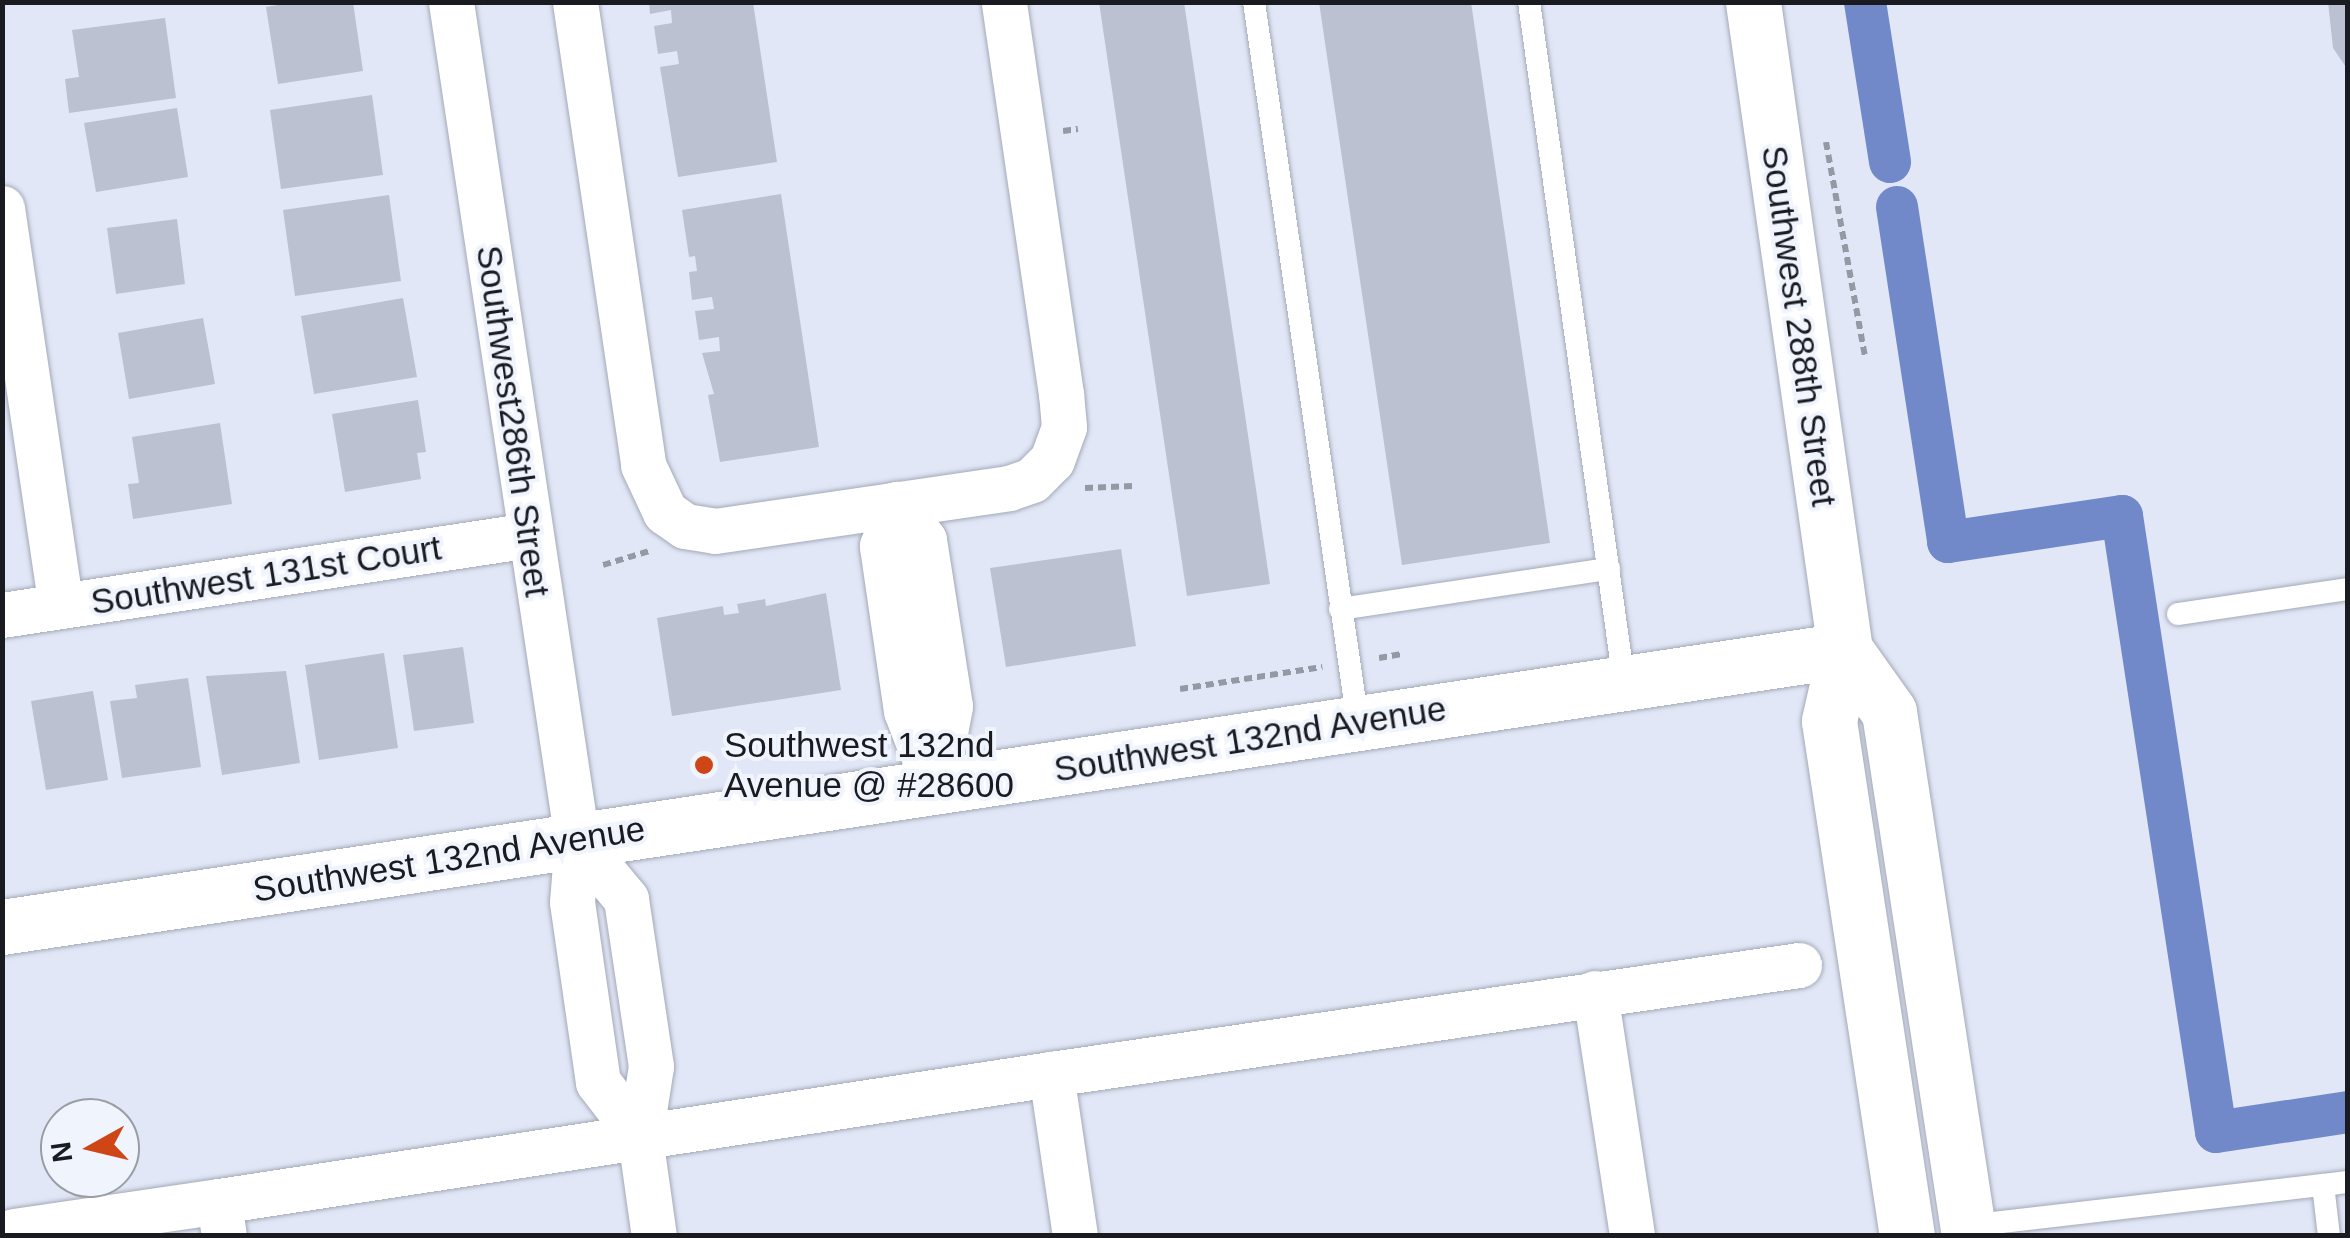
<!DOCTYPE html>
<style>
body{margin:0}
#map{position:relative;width:2350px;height:1238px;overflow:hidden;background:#e1e7f6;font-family:Helvetica,sans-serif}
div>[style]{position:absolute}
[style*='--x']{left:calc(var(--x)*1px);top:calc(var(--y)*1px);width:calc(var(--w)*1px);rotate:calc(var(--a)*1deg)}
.canal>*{height:42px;margin:-21px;padding:0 21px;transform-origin:21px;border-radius:21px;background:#7189c8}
.building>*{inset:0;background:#bbc1d0}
.path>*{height:6px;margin-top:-3px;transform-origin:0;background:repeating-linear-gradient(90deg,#9499a4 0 8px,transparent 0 13px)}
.roads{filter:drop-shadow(0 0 2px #a4a9b8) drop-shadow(0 0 2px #a4a9b8)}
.lane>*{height:22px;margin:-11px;padding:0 11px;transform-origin:11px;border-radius:11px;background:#fff}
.street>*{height:45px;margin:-22.5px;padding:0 22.5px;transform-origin:22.5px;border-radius:22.5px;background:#fff}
.secondary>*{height:55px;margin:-27.5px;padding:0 27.5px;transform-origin:27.5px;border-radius:27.5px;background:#fff}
.dots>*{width:28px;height:28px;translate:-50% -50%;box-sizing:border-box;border:5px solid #f0f4fd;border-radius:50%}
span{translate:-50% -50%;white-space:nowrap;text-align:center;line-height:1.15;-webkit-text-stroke:8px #f0f4fd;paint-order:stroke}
.street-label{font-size:35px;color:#191b20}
.poi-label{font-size:35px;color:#191b20}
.left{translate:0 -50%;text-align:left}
.frame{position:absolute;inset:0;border:5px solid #191b20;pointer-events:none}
.north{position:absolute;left:40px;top:1098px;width:100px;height:100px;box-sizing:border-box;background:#f0f4fd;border:2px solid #9a9da5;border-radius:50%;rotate:262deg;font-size:28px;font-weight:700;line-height:40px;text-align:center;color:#191b20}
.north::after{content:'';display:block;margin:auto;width:35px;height:45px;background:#ce4616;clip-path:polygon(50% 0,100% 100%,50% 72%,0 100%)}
</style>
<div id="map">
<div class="canal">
<i style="--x:1865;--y:2;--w:162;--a:81.1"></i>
<i style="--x:1897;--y:207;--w:339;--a:81.3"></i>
<i style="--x:1948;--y:542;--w:176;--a:-8.5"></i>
<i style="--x:2122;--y:516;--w:623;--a:81.32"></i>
<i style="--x:2216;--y:1132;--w:134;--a:-8.6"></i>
</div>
<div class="building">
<i style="clip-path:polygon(295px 2px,353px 2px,363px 71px,278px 84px,266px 7px)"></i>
<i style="clip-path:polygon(649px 2px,753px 2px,777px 162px,678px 177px,660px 67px,679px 64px,677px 51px,658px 54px,654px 26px,672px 23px,671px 10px,650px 14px)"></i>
<i style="clip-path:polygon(1099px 2px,1184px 2px,1270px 584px,1187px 596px)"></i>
<i style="clip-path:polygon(1319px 2px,1471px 2px,1550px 543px,1402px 565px)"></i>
<i style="clip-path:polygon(2328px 2px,2348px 2px,2348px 70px,2333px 48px)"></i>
<i style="clip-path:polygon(165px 18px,176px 98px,69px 113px,65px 79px,79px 77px,72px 30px)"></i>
<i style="clip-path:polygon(372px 95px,383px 175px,281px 189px,270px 110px)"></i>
<i style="clip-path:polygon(177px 108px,188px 177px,96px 192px,84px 123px)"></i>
<i style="clip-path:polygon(781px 194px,819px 447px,720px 462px,708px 395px,714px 394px,702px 353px,720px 351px,719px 337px,699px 340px,695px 311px,714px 309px,712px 297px,692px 300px,689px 272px,697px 271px,695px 256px,689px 257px,682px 210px)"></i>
<i style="clip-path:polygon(389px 195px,401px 281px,295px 296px,283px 210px)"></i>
<i style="clip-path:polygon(177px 219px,185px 284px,116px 294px,107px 228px)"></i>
<i style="clip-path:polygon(403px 298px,417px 377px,314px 394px,301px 316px)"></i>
<i style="clip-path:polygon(203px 318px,215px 384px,129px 399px,118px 333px)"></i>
<i style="clip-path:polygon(418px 400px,426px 452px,417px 453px,421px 479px,345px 492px,332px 414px)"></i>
<i style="clip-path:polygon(220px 423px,232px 504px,133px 519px,128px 484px,139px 483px,132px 437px)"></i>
<i style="clip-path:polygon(1121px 549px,1136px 646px,1006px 667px,990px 568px)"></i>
<i style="clip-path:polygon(826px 593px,841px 690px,672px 716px,657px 618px,723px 606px,724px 615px,739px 613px,737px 604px,765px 599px,766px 606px)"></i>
<i style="clip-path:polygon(463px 647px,474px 723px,414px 731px,403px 655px)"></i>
<i style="clip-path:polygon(384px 653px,398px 748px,319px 760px,305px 665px)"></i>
<i style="clip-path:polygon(286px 671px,300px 763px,222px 775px,206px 676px)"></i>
<i style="clip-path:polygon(188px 678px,201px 767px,122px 778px,110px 701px,137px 698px,135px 685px)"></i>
<i style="clip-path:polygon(93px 691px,108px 780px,46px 790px,31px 701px)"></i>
</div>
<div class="path">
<i style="--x:1063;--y:131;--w:15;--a:-8"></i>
<i style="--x:1826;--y:142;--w:218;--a:79.7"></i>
<i style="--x:1085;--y:488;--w:48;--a:-2.4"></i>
<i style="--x:603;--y:565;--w:48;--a:-16.9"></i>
<i style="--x:1379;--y:658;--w:23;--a:-10"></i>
<i style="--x:1180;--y:689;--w:144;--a:-8.8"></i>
</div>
<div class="roads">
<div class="lane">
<i style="--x:1254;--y:2;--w:728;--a:81.79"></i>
<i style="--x:1529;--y:2;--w:687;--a:82.05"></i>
<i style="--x:1340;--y:609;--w:272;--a:-8.5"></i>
<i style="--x:2178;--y:614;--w:172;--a:-8.4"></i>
<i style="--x:1967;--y:1226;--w:358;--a:-6.6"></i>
<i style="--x:2329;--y:1236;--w:51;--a:-96.7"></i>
<i style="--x:2323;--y:1185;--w:25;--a:-7"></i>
</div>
<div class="street">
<i style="--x:451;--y:2;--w:847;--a:81.45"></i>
<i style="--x:577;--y:840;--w:62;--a:94.6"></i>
<i style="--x:572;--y:902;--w:182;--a:81.8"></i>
<i style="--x:598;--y:1082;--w:69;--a:52.6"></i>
<i style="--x:575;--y:2;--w:468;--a:81.6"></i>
<i style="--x:643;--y:465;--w:52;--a:64.9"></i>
<i style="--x:665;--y:512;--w:24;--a:35"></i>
<i style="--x:685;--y:526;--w:30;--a:9"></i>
<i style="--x:715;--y:531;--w:297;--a:-8.3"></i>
<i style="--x:1009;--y:488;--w:24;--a:-19"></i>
<i style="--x:1032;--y:480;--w:28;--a:-45"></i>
<i style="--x:1052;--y:460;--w:35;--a:-70"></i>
<i style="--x:1064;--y:427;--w:33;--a:-95"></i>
<i style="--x:1061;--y:394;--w:396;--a:-98.3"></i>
<i style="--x:2;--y:208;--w:402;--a:81.6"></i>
<i style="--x:897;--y:504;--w:45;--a:53.1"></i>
<i style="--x:924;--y:540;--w:168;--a:81.1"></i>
<i style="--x:950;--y:706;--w:81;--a:100.6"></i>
<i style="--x:935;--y:786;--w:80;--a:-111.1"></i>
<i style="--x:906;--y:711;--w:167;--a:-98.3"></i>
<i style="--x:882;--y:546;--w:45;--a:-70.3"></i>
<i style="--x:2;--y:615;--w:534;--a:-8.62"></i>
<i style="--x:577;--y:840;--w:77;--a:50.3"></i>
<i style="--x:626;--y:899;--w:169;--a:81.5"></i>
<i style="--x:651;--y:1066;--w:72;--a:98.8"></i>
<i style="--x:640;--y:1137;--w:100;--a:82"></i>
<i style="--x:1595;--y:993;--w:246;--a:81.3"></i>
<i style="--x:219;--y:1201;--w:842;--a:-8.68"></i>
<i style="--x:14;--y:1231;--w:207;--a:-8.3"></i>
<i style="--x:219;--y:1201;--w:35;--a:82"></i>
<i style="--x:1075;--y:1236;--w:164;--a:-98.4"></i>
<i style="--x:1051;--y:1074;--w:756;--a:-8.29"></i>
</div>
<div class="secondary">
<i style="--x:1753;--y:2;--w:654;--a:81.92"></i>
<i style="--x:1845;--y:650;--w:73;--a:102.7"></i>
<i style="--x:1829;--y:721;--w:521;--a:81.39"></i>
<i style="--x:1845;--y:650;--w:76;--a:54.6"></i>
<i style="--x:1889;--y:712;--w:530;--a:81.32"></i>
<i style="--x:2;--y:927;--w:1864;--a:-8.55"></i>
</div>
</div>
<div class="dots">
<i style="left:704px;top:765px;background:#ce4616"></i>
</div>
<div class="street-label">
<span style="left:1799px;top:326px;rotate:82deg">Southwest 288th Street</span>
<span style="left:513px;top:421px;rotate:82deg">Southwest286th Street</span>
<span style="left:266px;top:575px;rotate:-9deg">Southwest 131st Court</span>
<span style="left:1250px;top:739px;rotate:-9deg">Southwest 132nd Avenue</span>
<span style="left:449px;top:859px;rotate:-9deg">Southwest 132nd Avenue</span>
</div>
<div class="poi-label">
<span class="left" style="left:724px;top:765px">Southwest 132nd<br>Avenue @ #28600</span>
</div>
<div class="frame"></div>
<div class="north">N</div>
</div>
